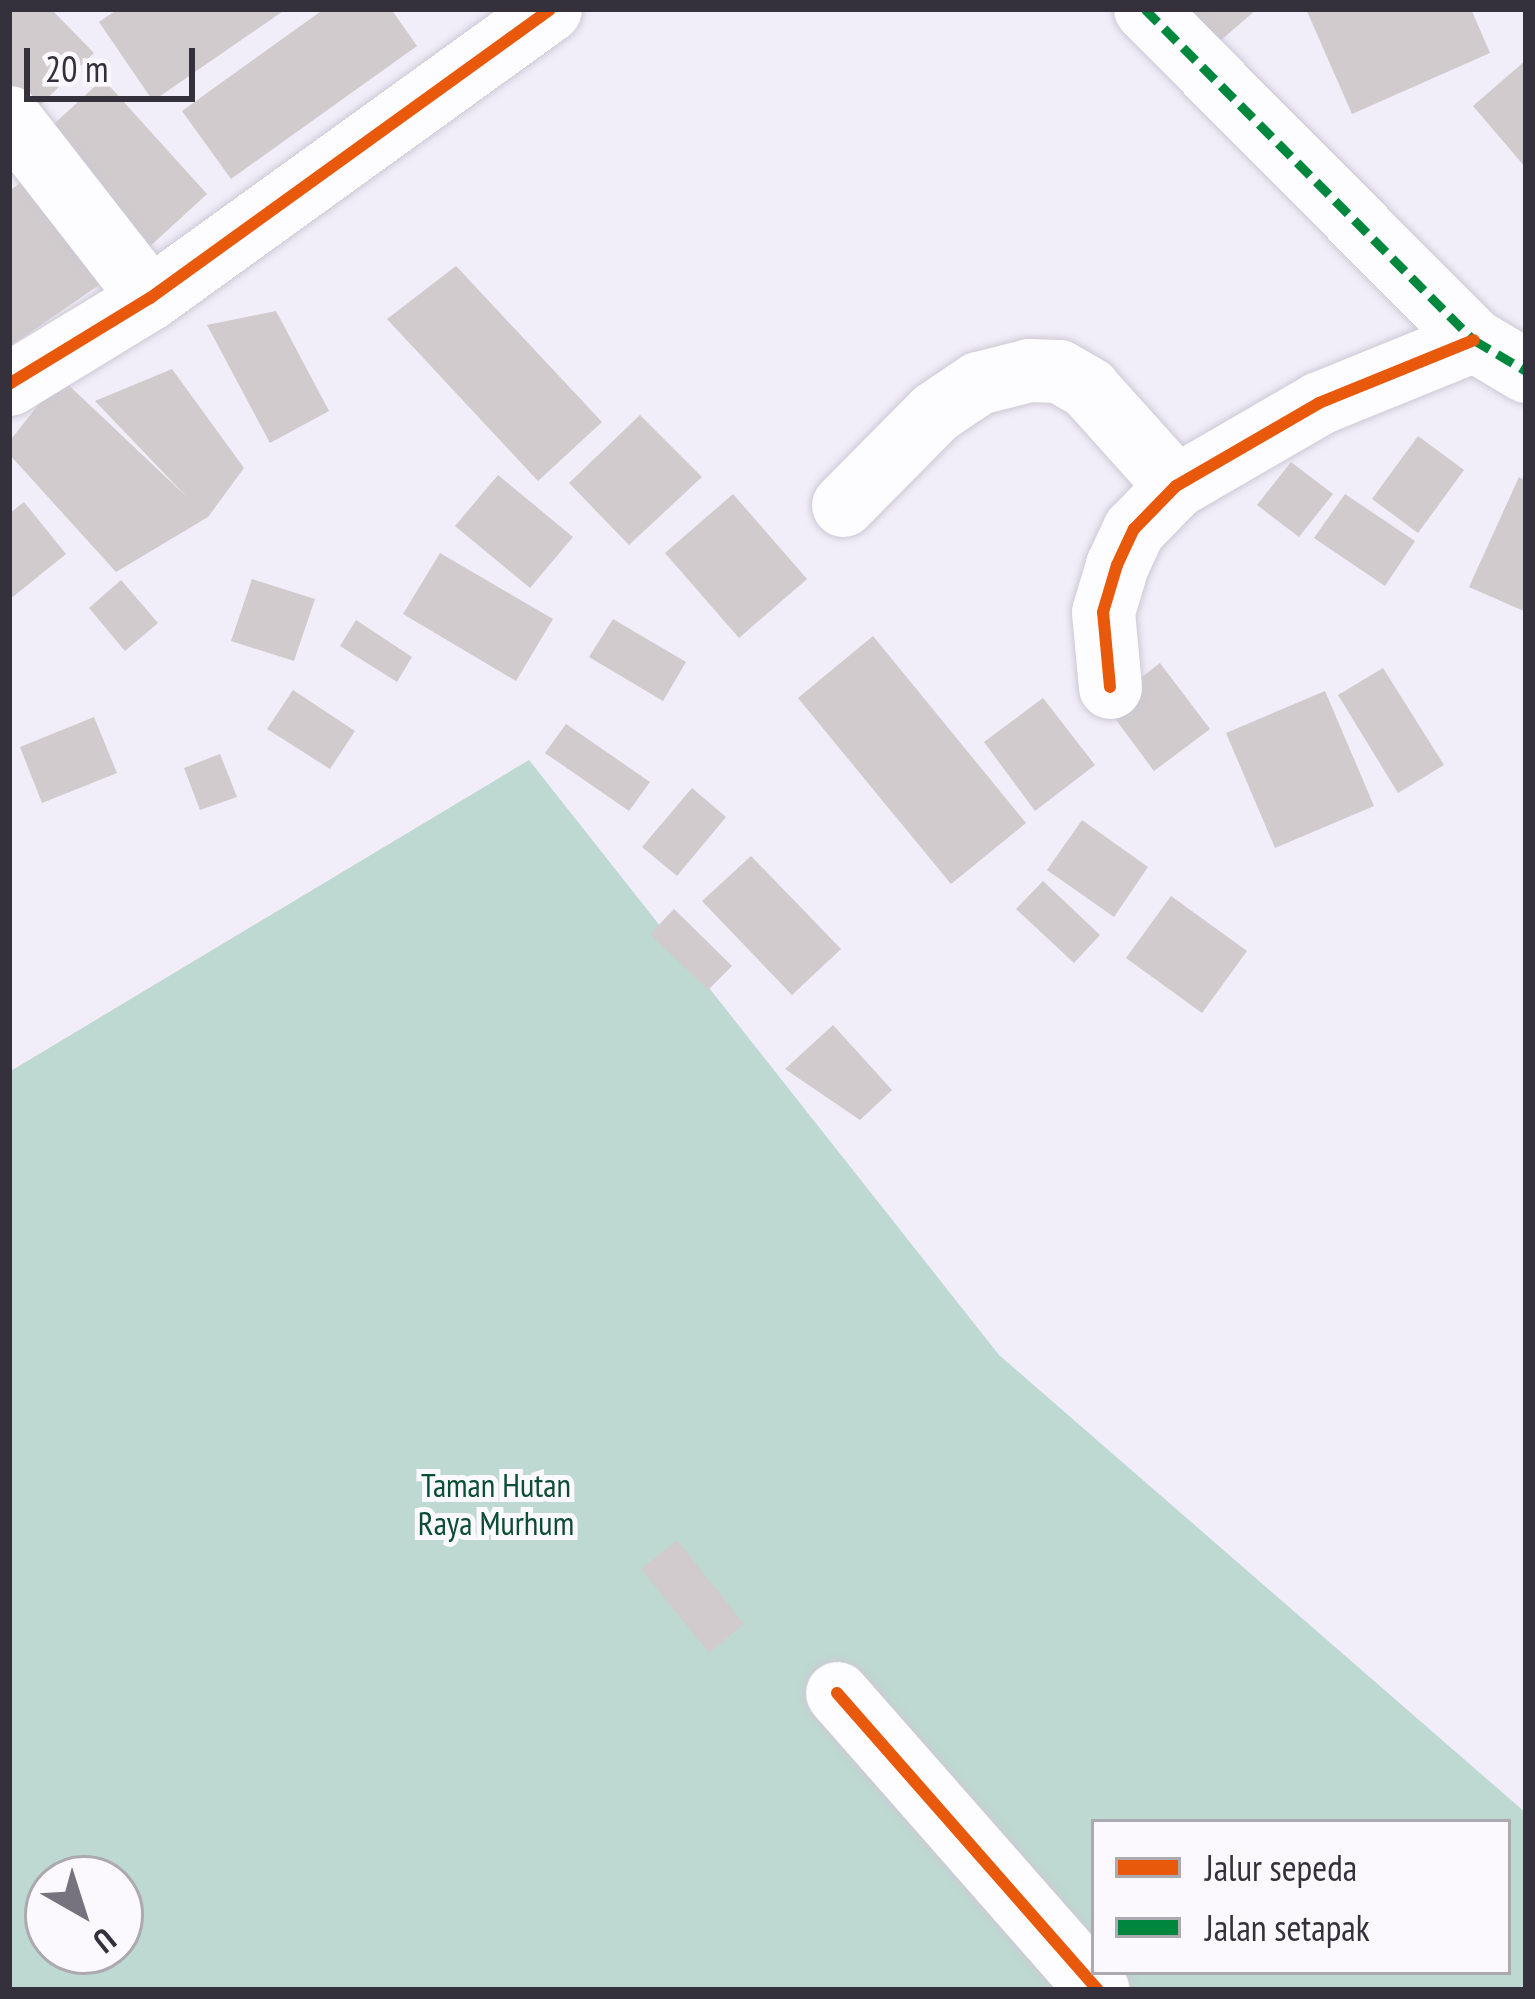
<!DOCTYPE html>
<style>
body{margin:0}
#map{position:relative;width:1535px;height:1999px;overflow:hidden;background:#f1edf9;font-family:"PT Sans Narrow",sans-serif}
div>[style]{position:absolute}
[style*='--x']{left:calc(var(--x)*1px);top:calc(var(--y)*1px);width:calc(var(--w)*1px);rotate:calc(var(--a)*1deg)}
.green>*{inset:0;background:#bed9d1}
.building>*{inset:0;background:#d1cbcd}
.roads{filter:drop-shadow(0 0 3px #cdc9d4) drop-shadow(0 0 3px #cdc9d4)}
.minor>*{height:63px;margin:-31.5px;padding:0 31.5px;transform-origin:31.5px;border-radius:31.5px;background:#fdfcfe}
.quiet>*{height:9px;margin-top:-4.5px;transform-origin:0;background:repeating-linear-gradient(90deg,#00873e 0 18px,transparent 0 27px)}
.cycleway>*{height:12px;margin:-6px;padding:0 6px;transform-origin:6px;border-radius:6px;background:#e8590c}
span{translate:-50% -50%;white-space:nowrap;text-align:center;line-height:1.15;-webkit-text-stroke:10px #fbf9fe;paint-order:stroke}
.park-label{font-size:33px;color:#0c4d36}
.frame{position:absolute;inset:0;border:12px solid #35313c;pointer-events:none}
.legend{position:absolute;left:1091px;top:1819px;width:420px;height:156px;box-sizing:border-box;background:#fbf9fe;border:3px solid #aca9b0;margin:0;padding:15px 21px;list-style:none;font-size:36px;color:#35313c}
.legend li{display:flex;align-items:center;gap:24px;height:60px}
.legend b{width:60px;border:3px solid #aca9b0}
.north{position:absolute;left:24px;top:1855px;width:120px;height:120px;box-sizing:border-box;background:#fbf9fe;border:3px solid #aca9b0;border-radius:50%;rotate:141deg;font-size:33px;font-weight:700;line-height:48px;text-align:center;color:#35313c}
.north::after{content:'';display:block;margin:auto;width:42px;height:54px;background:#77737e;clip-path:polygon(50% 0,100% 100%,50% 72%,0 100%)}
.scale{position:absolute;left:24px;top:48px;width:171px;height:54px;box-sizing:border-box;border:6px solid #35313c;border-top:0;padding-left:15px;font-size:36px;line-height:42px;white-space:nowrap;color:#35313c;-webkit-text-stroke:9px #fbf9fe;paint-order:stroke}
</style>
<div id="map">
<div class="green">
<i style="clip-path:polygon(evenodd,529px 760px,999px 1355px,1526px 1813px,1526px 1990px,9px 1990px,9px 1072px,529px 760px,1094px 1822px,1508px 1822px,1508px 1972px,1094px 1972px,1094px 1822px,529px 760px,48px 1879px,120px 1879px,120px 1951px,48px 1951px,48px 1879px)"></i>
</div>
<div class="building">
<i style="clip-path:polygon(9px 9px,51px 9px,94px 53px,31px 114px,9px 93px)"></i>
<i style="clip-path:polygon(118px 9px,286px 9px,153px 101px,99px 22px)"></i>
<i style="clip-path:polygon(324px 9px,391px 9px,417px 46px,231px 179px,182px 111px)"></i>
<i style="clip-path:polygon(1191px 9px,1257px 9px,1220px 41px)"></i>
<i style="clip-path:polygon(1306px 9px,1471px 9px,1490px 53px,1352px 114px)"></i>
<i style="clip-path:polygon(1526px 60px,1526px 168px,1473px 106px)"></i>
<i style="clip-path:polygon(103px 79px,207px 194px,147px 249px,43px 134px)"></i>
<i style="clip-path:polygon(29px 177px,102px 283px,9px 347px,9px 191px)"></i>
<i style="clip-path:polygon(456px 266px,602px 422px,538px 481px,387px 319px)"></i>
<i style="clip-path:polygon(276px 311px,329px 411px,270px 443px,207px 325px)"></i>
<i style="clip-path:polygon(172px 369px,244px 468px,208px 517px,116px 572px,9px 454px,9px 442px,60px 377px,187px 497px,95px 401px)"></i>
<i style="clip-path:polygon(640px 415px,702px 477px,629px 545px,569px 483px)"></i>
<i style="clip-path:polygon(1418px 436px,1464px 470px,1418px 533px,1372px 499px)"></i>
<i style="clip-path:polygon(1291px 462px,1333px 494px,1299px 537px,1257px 505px)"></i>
<i style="clip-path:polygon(498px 475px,573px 537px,530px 588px,455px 526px)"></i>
<i style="clip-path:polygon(1519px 477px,1526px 481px,1526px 612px,1469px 587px)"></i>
<i style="clip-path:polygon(733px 494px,807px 579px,739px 638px,665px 553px)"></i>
<i style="clip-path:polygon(1345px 494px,1415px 541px,1385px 586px,1314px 538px)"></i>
<i style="clip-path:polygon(24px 502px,66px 554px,9px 600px,9px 514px)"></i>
<i style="clip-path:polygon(440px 553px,553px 619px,516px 681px,403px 614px)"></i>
<i style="clip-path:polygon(252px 579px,315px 599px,294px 661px,231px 641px)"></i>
<i style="clip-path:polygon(121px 580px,158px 623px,125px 651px,89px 608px)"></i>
<i style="clip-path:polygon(613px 619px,686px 662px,663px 701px,589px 657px)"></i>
<i style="clip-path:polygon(356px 620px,412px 657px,397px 682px,340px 646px)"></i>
<i style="clip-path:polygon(873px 636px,1026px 823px,951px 884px,798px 698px)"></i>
<i style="clip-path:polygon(1160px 663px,1210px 729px,1154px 771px,1105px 705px)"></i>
<i style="clip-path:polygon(1383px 668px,1444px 765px,1398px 793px,1338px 695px)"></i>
<i style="clip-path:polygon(293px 690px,355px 731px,330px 769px,267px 729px)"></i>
<i style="clip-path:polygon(1325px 691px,1374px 806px,1275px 848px,1226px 733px)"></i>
<i style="clip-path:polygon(1043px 698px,1095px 765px,1035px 811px,984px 742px)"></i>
<i style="clip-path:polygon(94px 717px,117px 773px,42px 803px,20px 747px)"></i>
<i style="clip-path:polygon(566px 724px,650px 782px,629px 811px,545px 753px)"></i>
<i style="clip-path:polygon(220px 754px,237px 797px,200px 810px,184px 768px)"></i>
<i style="clip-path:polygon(692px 788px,726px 817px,677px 876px,642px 847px)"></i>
<i style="clip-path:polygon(1082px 820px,1148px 867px,1114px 917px,1047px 870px)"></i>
<i style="clip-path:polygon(751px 856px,841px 949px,792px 995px,702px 901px)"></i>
<i style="clip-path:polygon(1043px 881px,1100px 935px,1074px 963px,1016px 909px)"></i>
<i style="clip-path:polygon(1171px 896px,1247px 951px,1202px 1013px,1126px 958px)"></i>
<i style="clip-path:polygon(674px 909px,732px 966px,708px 990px,650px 934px)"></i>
<i style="clip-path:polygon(833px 1025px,892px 1090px,860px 1120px,785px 1069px)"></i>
<i style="clip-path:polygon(677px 1540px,744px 1624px,709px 1653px,641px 1569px)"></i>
</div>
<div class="roads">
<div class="minor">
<i style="--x:1145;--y:9;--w:467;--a:45.2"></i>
<i style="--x:1474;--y:340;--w:61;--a:30.8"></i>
<i style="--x:9;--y:117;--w:229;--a:52.1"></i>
<i style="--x:9;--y:384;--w:165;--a:-31.4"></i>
<i style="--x:150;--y:298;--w:493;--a:-35.8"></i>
<i style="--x:843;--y:505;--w:131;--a:-45.3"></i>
<i style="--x:935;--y:412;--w:52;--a:-34"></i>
<i style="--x:978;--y:383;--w:53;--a:-14.3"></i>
<i style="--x:1029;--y:370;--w:30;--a:2"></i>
<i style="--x:1059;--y:371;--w:34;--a:30"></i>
<i style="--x:1088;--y:388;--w:132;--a:48.1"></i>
<i style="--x:1110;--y:687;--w:75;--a:-95.3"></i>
<i style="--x:1103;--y:612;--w:49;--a:-73.4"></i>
<i style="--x:1117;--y:565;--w:40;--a:-65"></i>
<i style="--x:1134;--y:529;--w:60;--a:-45.7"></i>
<i style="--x:1176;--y:486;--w:165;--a:-30.1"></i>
<i style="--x:1319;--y:403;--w:167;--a:-22.1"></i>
<i style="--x:837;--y:1693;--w:395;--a:48.7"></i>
</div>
</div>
<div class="quiet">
<i style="--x:1145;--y:9;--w:467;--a:45.2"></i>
<i style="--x:1474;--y:340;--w:61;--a:30.8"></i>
</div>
<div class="cycleway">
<i style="--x:9;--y:384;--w:165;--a:-31.4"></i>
<i style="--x:150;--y:298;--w:493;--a:-35.8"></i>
<i style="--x:1110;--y:687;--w:75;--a:-95.3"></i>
<i style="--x:1103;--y:612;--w:49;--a:-73.4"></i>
<i style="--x:1117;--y:565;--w:40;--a:-65"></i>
<i style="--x:1134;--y:529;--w:60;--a:-45.7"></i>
<i style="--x:1176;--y:486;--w:165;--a:-30.1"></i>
<i style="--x:1319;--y:403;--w:167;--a:-22.1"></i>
<i style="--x:837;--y:1693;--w:395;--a:48.7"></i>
</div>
<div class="park-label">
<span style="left:496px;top:1504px">Taman Hutan<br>Raya Murhum</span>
</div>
<div class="frame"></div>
<ul class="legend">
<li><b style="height:15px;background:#e8590c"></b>Jalur sepeda</li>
<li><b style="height:15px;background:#00873e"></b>Jalan setapak</li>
</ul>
<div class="north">U</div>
<div class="scale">20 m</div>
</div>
